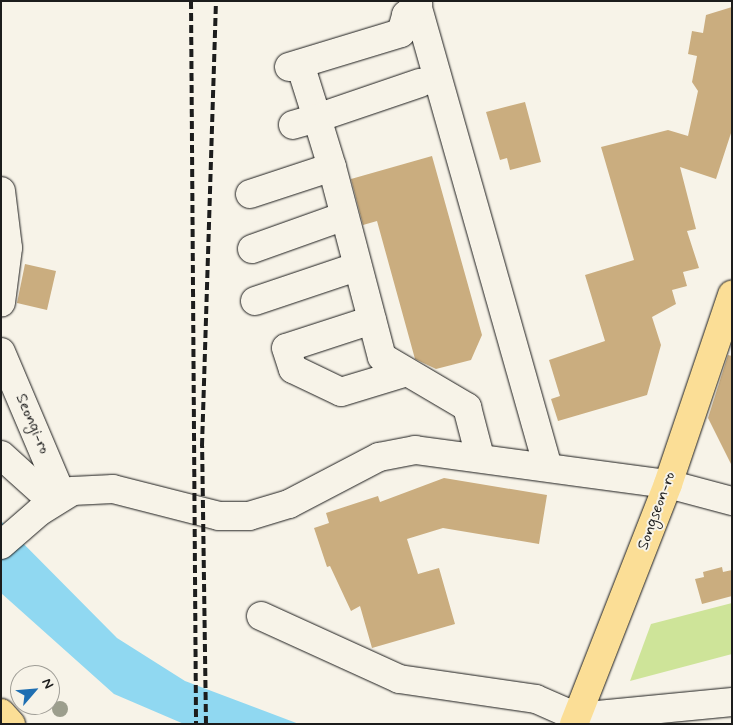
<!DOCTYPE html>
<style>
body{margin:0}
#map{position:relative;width:733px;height:725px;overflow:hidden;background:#f7f3e8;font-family:Mynerve,sans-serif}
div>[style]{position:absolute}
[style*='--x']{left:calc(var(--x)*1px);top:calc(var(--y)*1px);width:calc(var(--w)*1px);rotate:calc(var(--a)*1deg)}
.green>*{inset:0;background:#cee499}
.water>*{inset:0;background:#90d8f1}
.building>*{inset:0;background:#caad7f}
.roads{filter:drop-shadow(0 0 1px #1c1c1c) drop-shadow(0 0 1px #1c1c1c)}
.minor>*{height:28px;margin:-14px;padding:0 14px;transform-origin:14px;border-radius:14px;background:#f7f3e8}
.major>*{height:28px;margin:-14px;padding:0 14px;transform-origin:14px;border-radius:14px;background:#fbde96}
.rail>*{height:4px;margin-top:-2px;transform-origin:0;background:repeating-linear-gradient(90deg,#1c1c1c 0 8px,transparent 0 12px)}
.trees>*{width:16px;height:16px;margin:-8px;border-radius:50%;background:#9c9e8d}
span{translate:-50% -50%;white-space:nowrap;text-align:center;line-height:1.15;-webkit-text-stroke:4px #f7f3e8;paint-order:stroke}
.street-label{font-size:16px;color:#1c1c1c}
.frame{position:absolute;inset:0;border:2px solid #1c1c1c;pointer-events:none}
.north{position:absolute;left:10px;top:665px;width:50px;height:50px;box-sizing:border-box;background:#f7f3e8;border:1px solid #9f9d96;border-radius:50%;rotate:63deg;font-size:14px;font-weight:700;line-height:20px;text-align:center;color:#1c1c1c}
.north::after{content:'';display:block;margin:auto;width:18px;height:22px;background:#1f6fb2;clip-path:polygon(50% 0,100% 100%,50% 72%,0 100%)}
</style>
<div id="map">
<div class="green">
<i style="clip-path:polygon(732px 603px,732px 654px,630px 681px,651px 624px)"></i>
</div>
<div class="water">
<i style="clip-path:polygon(1px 521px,117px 638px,185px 681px,299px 724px,184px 724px,114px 694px,1px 593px)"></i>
</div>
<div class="building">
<i style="clip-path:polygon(732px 7px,732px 130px,716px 179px,680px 167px,696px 229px,687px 231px,699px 268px,683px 272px,687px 286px,672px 290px,676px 304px,652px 317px,661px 345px,647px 395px,558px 421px,551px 399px,560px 396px,549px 360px,605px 341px,585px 275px,634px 260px,601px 147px,668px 130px,688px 136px,698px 91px,692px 82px,697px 56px,688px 54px,692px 31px,703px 33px,706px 15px)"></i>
<i style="clip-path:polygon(525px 102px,541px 162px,510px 170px,507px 158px,500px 160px,486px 112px)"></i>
<i style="clip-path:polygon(432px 156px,482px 335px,471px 360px,436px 369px,415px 359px,377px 221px,363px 225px,351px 179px)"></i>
<i style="clip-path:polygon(25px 264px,56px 271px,47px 310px,17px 303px)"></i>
<i style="clip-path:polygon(728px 355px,732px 356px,732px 466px,708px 418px)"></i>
<i style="clip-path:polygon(444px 478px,547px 495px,539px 544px,443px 528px,407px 539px,418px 574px,439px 568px,455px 624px,372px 648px,360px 606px,351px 611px,330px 566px,327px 567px,314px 528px,329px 523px,326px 513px,378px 496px,380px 502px)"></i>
<i style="clip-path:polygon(722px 567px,723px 572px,732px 570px,732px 596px,702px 604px,695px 579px,704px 577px,703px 572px)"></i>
</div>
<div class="roads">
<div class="minor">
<i style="--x:416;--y:1;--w:483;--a:74.2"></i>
<i style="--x:300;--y:64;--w:57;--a:72.5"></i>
<i style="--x:317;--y:118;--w:109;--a:-18.8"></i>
<i style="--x:289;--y:67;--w:117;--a:-16.9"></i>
<i style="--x:401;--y:33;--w:19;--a:-74"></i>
<i style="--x:406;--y:15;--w:16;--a:-40"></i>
<i style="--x:332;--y:167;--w:196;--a:75.3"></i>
<i style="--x:382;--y:357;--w:99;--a:30.5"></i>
<i style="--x:467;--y:407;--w:52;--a:75.4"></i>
<i style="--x:1;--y:191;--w:57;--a:83"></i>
<i style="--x:8;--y:248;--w:55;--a:97.3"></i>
<i style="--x:250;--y:194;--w:86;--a:-18.2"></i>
<i style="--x:332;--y:167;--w:51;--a:-107"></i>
<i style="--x:317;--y:118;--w:25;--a:164"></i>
<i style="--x:252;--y:249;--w:96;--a:-19.6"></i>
<i style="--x:255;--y:301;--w:107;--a:-18.6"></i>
<i style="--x:372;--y:320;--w:90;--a:162"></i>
<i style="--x:286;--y:348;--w:22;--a:72"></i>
<i style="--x:293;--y:369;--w:53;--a:25.6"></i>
<i style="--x:341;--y:392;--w:66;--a:-16.8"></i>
<i style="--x:1;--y:352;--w:156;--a:67"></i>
<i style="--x:1;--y:455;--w:70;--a:42.1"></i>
<i style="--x:1;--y:545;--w:50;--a:-41"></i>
<i style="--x:39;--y:512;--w:39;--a:-32"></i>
<i style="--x:72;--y:491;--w:41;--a:-2.8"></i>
<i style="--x:113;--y:489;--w:109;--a:14.3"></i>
<i style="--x:219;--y:516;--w:30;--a:0"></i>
<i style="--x:249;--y:516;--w:42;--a:-16.7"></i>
<i style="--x:289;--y:504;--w:102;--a:-27.6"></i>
<i style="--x:379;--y:457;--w:37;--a:-11"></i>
<i style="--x:415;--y:450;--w:255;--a:7.7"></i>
<i style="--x:668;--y:484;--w:66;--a:14.9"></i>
<i style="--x:261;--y:616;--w:152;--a:24.5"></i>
<i style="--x:399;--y:679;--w:138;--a:8.3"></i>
<i style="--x:536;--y:699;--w:45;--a:23.7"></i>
<i style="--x:577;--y:717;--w:156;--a:-5.5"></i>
</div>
<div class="major">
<i style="--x:1;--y:713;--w:15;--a:48"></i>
<i style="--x:574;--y:724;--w:258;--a:-68.6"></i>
<i style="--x:668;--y:484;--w:200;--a:-71.3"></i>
</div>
</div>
<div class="rail">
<i style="--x:191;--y:1;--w:723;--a:89.6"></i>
<i style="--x:206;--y:724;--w:278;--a:-90.8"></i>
<i style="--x:202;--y:446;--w:445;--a:-88.2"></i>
</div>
<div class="trees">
<i style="left:60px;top:709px"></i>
</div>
<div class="street-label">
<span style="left:32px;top:424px;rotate:67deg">Seongi-ro</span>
<span style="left:657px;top:511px;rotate:-70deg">Songseon-ro</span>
</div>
<div class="frame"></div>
<div class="north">N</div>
</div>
